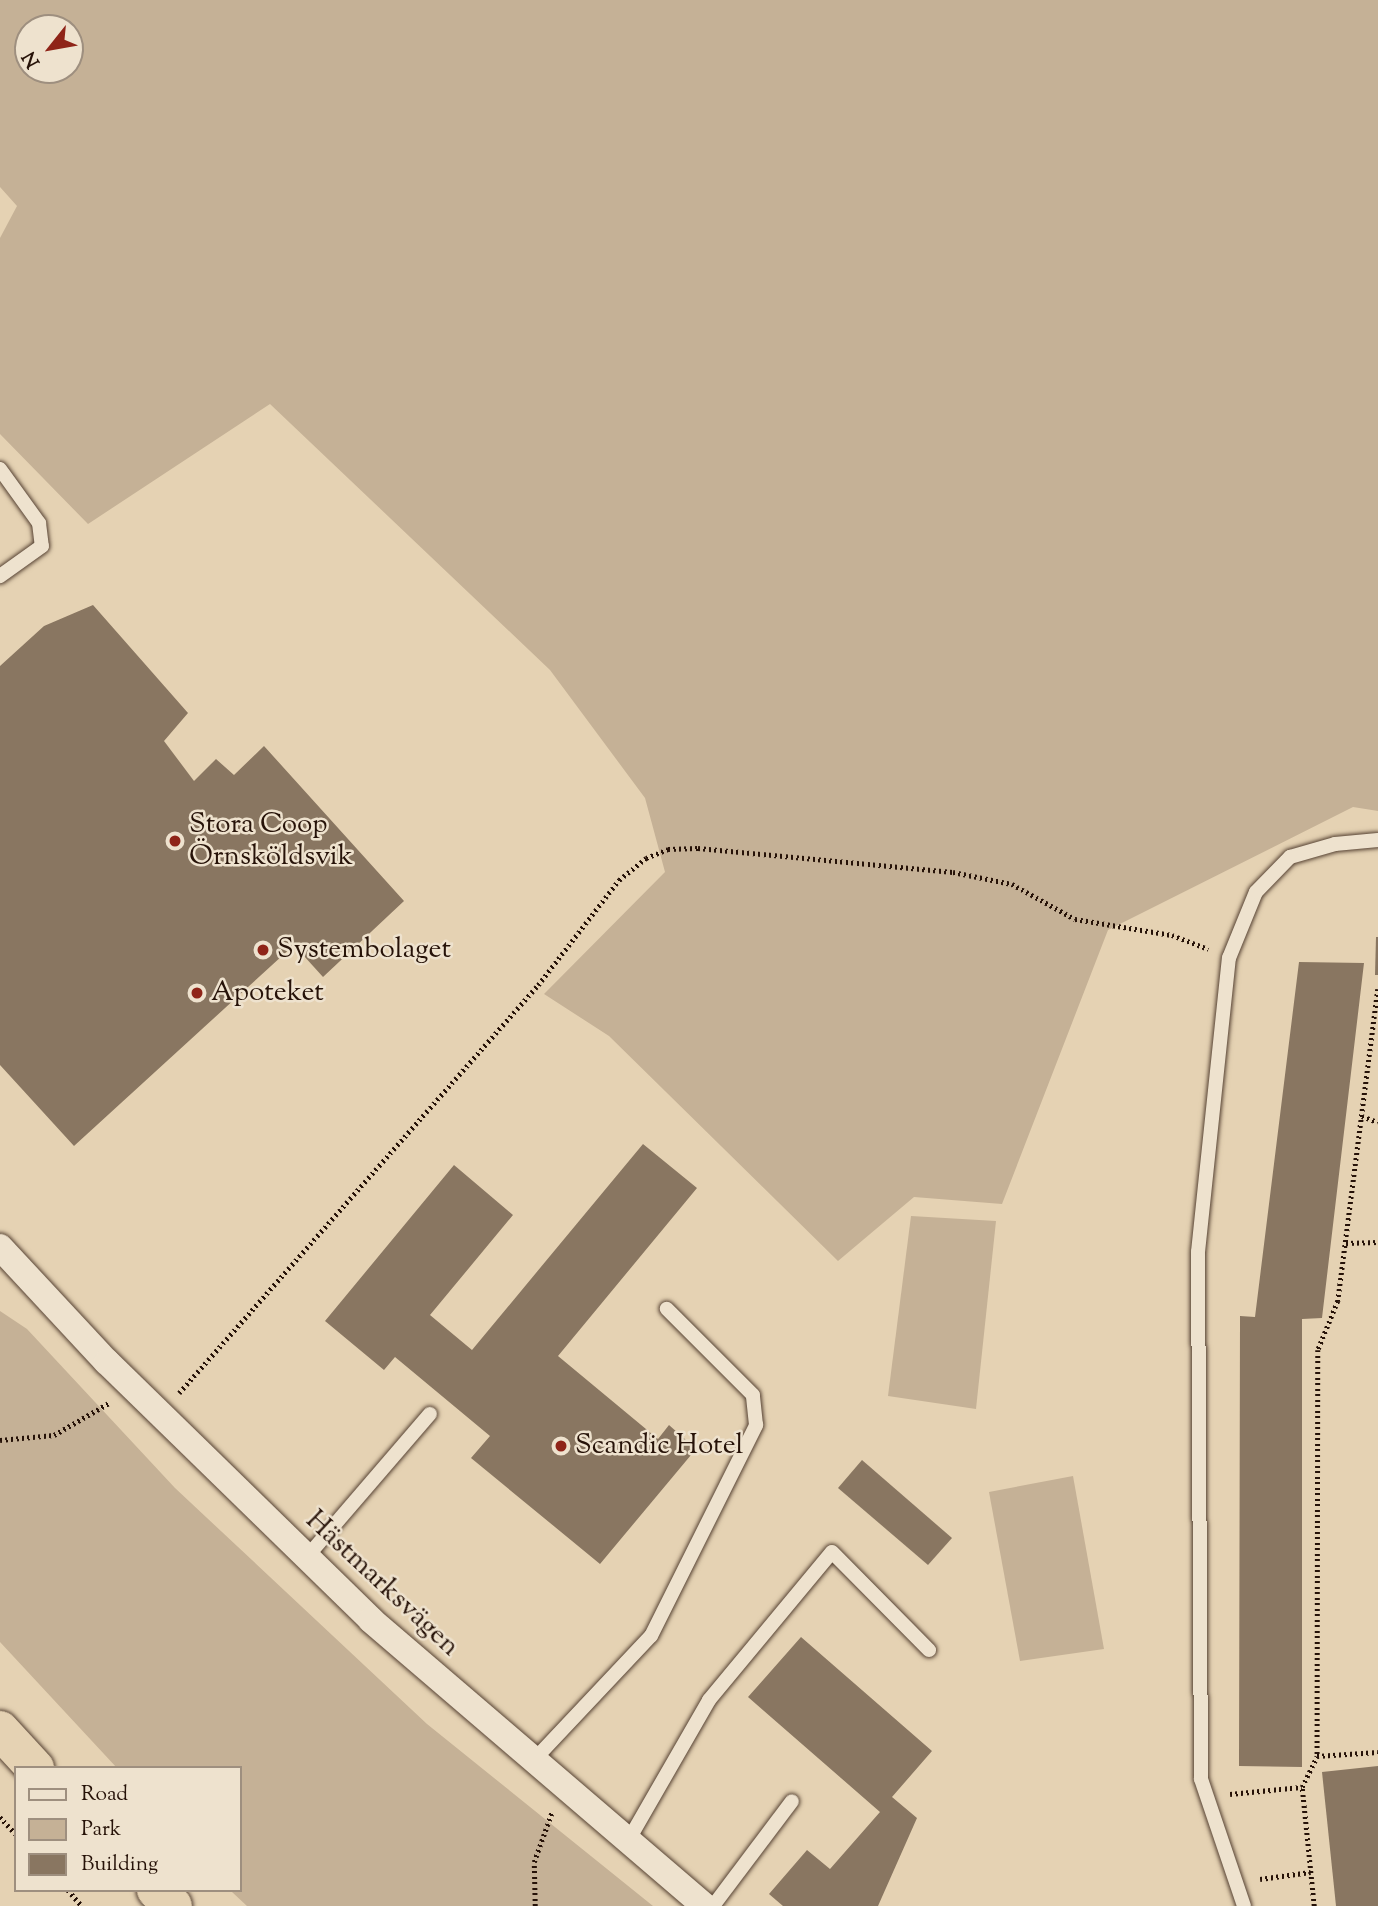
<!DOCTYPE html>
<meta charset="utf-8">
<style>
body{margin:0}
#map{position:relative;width:1378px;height:1906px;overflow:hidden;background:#e5d2b3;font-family:"Sorts Mill Goudy",serif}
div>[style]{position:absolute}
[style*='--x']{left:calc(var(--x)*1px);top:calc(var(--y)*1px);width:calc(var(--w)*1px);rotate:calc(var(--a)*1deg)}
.green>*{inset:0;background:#c5b196}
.building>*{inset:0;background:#897661}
.path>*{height:4.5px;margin-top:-2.25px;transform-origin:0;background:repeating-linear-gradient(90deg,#261208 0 2px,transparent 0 5.5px)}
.roads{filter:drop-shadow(0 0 2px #564233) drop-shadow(0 0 2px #564233)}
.service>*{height:14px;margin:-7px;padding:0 7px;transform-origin:7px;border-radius:7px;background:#eee2ce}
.minor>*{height:26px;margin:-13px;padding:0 13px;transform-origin:13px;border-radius:13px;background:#eee2ce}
.trunk>*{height:38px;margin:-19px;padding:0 19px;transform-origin:19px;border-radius:19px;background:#e5d2b3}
.dots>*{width:19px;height:19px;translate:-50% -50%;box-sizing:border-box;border:4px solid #eee2ce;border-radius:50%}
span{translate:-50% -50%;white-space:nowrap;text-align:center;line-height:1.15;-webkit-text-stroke:5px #eee2ce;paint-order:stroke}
.poi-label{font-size:28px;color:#261208}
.left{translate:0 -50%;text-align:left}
.street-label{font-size:28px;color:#261208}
.legend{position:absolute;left:14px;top:1766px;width:228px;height:126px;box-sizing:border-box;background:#eee2ce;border:2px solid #9e8f7f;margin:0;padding:9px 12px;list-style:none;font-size:21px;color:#261208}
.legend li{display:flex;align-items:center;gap:14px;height:35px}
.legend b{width:35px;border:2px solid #9e8f7f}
.north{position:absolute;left:14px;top:14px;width:70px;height:70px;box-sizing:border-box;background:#eee2ce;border:2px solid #9e8f7f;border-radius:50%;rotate:239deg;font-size:19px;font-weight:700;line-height:28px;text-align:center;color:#261208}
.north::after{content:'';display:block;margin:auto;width:24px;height:32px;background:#8f2418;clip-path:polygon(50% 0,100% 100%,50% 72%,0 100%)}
</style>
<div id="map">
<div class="green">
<i style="clip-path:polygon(evenodd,0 0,1378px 0,1378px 811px,1353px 807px,1108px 930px,1002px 1204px,914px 1197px,838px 1261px,609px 1036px,544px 994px,665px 872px,645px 798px,550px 670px,270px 404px,88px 524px,0 434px,0 238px,17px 206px,0 187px,0 0,70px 28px,70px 70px,28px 70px,28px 28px,70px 28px)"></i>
<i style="clip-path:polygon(911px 1216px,996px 1221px,976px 1409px,888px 1396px)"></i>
<i style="clip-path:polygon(0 1311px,27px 1329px,175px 1488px,427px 1724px,653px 1906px,247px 1906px,232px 1892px,240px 1890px,240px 1768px,117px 1768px,0 1642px)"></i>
<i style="clip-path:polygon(1073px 1476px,1104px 1649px,1020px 1661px,989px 1492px)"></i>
</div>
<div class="building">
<i style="clip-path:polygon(93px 605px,188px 713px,164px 741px,194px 781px,216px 759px,234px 775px,264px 746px,404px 901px,323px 977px,294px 945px,74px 1146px,0 1065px,0 666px,44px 626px)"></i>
<i style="clip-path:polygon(1376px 937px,1378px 937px,1378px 975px,1375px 975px)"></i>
<i style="clip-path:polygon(1299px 962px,1364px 963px,1322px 1318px,1302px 1319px,1302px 1767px,1239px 1766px,1240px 1316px,1255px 1317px)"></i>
<i style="clip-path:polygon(643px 1144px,697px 1188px,558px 1356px,658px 1439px,669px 1425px,696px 1449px,600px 1564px,471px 1458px,490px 1436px,395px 1357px,384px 1370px,325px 1321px,454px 1165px,513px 1215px,430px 1315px,472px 1350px)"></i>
<i style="clip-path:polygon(862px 1460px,952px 1538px,928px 1565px,838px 1488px)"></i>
<i style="clip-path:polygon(801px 1637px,932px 1751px,892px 1797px,917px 1818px,878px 1906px,783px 1906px,769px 1894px,807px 1850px,830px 1869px,880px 1812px,748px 1697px)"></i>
<i style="clip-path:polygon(1378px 1766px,1378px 1906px,1336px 1906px,1322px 1772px)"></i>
</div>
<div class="path">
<i style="--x:1378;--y:989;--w:315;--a:97.3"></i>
<i style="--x:1338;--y:1301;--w:53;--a:112.2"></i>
<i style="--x:1318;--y:1350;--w:406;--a:90.1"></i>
<i style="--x:1317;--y:1756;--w:61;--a:-3.8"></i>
<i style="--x:1362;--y:1116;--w:17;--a:21"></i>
<i style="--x:1346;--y:1243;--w:32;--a:-2"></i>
<i style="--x:179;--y:1393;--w:543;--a:-48.66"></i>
<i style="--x:538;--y:985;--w:133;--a:-52.4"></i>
<i style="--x:619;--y:880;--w:35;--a:-39"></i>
<i style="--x:646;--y:858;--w:24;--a:-22"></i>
<i style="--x:668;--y:849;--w:30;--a:-2"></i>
<i style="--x:698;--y:848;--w:256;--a:5.4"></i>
<i style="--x:953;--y:872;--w:60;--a:11.5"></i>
<i style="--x:1012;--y:884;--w:72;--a:29.1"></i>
<i style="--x:1075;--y:919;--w:98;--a:9.4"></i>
<i style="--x:1172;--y:935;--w:39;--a:21"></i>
<i style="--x:0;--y:1440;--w:54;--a:-5.3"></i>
<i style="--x:54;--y:1435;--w:64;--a:-30.2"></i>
<i style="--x:1230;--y:1794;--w:72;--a:-5.6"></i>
<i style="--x:0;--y:1817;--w:23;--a:47"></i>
<i style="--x:1260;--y:1879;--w:51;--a:-7.8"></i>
<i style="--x:68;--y:1890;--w:21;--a:49"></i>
<i style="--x:535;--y:1906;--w:44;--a:-91.3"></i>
<i style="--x:534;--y:1862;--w:53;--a:-70.2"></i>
<i style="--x:1314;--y:1906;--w:120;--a:-95.8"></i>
<i style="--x:1302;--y:1787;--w:34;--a:-64"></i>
</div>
<div class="roads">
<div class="service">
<i style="--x:0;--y:469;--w:67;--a:54.2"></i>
<i style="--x:39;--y:523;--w:23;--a:83"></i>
<i style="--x:42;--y:546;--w:52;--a:144.5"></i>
<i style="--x:306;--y:1558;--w:190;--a:-49.3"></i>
<i style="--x:533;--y:1761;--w:172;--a:-46.7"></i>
<i style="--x:651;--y:1636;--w:236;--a:-63.5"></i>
<i style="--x:756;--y:1425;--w:30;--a:-96"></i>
<i style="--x:753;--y:1395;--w:122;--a:-135"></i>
<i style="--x:628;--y:1841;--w:163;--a:-60.1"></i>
<i style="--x:709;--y:1700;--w:192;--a:-50.3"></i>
<i style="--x:832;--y:1552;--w:138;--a:45.3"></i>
<i style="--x:713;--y:1906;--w:131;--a:-53"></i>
<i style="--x:1244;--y:1906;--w:134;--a:-108.7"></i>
<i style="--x:1201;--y:1779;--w:527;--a:-90.33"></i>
<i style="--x:1198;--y:1252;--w:296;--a:-84"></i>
<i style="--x:1229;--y:958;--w:71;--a:-67.8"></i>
<i style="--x:1256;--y:892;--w:49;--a:-45.8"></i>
<i style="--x:1290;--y:857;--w:47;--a:-16.1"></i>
<i style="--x:1335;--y:844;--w:43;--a:-5.3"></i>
</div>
<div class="minor">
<i style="--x:0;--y:1247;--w:157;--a:47.1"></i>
<i style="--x:107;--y:1362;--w:369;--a:44.3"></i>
<i style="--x:371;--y:1620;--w:440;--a:40.6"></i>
</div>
<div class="trunk">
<i style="--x:0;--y:1730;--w:52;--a:47.4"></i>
<i style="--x:156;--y:1890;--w:23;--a:43"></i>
</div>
</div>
<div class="dots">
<i style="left:175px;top:841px;background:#8f2418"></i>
<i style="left:263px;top:950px;background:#8f2418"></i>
<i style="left:197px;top:993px;background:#8f2418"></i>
<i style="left:561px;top:1446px;background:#8f2418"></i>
</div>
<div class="poi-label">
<span class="left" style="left:189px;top:841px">Stora Coop<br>Örnsköldsvik</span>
<span class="left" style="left:277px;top:950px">Systembolaget</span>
<span class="left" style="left:211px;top:993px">Apoteket</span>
<span class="left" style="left:575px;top:1446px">Scandic Hotel</span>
</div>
<div class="street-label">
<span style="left:382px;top:1584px;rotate:43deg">Hästmarksvägen</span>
</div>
<ul class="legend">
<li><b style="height:9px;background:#eee2ce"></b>Road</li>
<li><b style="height:19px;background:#c5b196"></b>Park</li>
<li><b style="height:19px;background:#897661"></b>Building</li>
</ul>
<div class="north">N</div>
</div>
